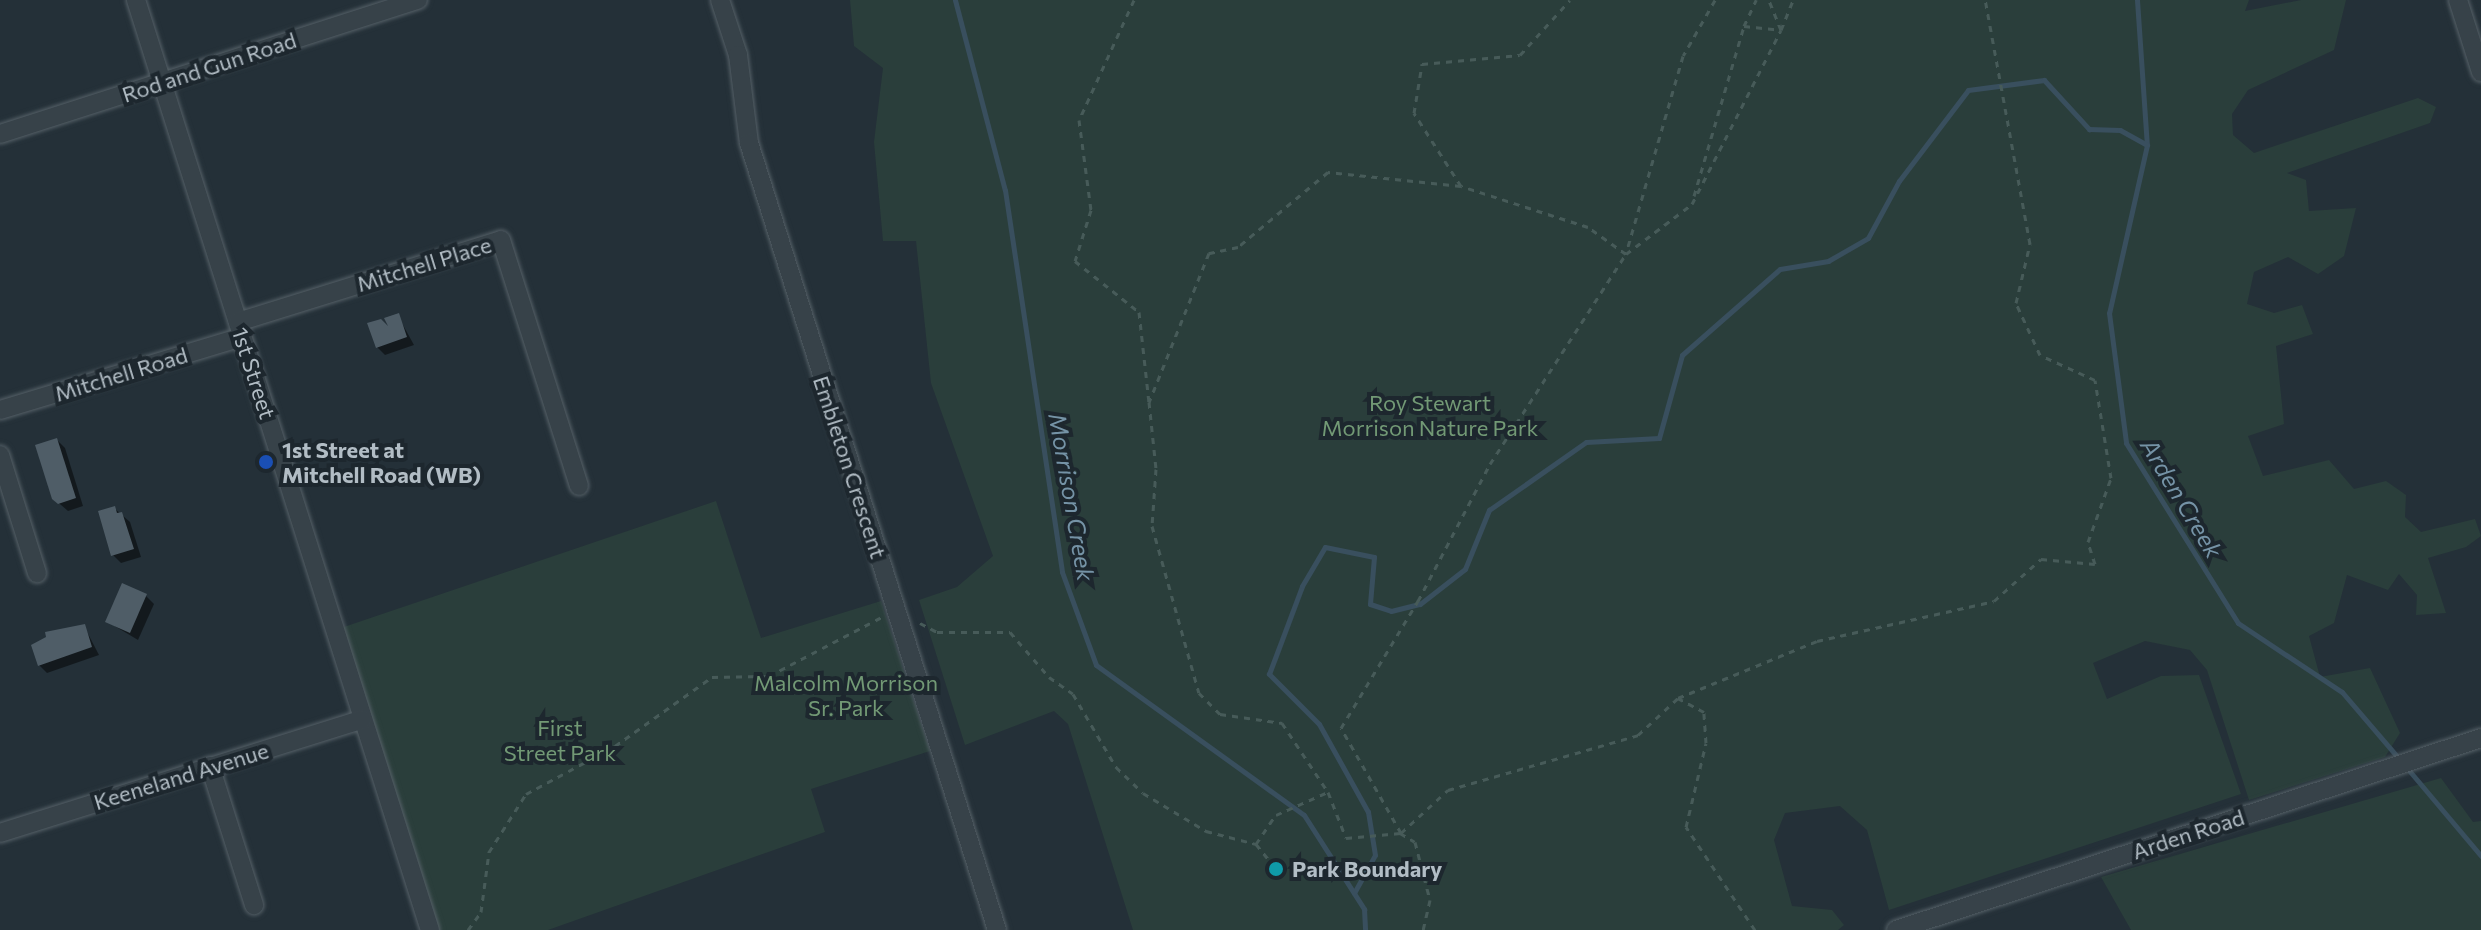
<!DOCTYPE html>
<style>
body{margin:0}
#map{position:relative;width:2481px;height:930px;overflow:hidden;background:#243038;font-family:Commissioner,sans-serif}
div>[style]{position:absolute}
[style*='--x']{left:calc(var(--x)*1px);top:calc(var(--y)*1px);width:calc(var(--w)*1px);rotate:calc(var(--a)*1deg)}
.green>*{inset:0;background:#2a3e3b}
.shadow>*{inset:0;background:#0007}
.stream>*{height:5px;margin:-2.5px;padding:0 2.5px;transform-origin:2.5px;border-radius:2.5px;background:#394f5e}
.building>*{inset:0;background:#4f5d67}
.path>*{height:3px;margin-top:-1.5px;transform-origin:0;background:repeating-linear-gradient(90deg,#475b59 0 6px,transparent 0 12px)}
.roads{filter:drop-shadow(0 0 2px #556067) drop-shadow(0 0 2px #556067)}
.minor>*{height:18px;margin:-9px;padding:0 9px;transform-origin:9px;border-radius:9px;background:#374249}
.dots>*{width:22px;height:22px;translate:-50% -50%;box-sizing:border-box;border:4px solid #1d272e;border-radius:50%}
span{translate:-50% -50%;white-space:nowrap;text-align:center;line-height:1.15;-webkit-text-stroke:8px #1d272e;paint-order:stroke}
.street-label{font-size:22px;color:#b2bdc5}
.park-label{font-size:22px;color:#729975}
.poi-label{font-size:22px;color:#b2bdc5;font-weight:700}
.left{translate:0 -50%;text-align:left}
.water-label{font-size:24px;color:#7593a6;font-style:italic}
</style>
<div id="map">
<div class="green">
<i style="clip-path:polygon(850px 0,2249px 0,2245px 11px,2301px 0,2346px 0,2334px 50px,2248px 90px,2232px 114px,2233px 135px,2254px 153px,2418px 98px,2436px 107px,2430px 123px,2287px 173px,2306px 180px,2309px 211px,2356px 208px,2344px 256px,2318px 274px,2288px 257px,2254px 272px,2247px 304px,2274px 313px,2302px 305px,2313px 334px,2276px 346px,2284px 424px,2248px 436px,2263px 476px,2329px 460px,2354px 489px,2386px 481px,2406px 495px,2405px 517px,2421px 532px,2475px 519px,2481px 536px,2466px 547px,2428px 558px,2446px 613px,2416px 615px,2417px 595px,2399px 574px,2388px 590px,2347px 575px,2334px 623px,2309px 636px,2320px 677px,2370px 668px,2400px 733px,2385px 757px,2249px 800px,2207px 670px,2190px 650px,2145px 641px,2093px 663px,2107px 699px,2161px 676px,2199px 675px,2241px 794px,1889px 910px,1867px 830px,1840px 806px,1785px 813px,1774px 840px,1792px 906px,1832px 910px,1844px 925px,1838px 930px,1133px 930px,1068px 724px,1054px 711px,965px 745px,919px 600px,957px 587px,993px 556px,931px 383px,916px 241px,883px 241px,874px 142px,883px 68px,854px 46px)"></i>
<i style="clip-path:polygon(716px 501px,761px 638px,881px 601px,930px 751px,811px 789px,825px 832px,548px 930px,430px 930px,335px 630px)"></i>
<i style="clip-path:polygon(2441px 778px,2473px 822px,2481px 821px,2481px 930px,2131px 930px,2101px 877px)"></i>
</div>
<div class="shadow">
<i style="clip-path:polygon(398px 316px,414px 345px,385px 355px,377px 347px,394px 334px)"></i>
<i style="clip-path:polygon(57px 440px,65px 448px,83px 506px,68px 511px,53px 498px)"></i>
<i style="clip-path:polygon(114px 508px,130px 522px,141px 557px,121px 563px,113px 555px)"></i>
<i style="clip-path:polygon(146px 596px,154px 604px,138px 640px,108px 622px)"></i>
<i style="clip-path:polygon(84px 626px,99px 655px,47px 673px,39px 665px,47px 633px)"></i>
</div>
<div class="stream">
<i style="--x:955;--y:0;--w:196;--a:75.3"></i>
<i style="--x:1005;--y:190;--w:386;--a:81.5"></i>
<i style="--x:1062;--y:572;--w:99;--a:69.9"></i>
<i style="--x:1096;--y:665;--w:256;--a:35.8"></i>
<i style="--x:1304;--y:815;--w:112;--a:57.4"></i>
<i style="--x:1364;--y:909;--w:21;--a:87"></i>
<i style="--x:2137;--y:0;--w:145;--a:86.1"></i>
<i style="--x:2147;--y:145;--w:172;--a:102.7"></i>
<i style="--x:2109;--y:313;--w:131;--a:82.5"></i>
<i style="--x:2126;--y:443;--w:212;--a:58.1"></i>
<i style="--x:2238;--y:623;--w:125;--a:33.6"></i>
<i style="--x:2342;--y:692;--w:89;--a:49.5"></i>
<i style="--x:2407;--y:768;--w:115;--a:49.9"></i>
<i style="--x:1354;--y:893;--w:43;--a:-61.1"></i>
<i style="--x:1375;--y:855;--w:44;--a:-99.2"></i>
<i style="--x:1368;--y:812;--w:101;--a:-119.1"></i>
<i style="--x:1319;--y:724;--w:71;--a:-135"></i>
<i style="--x:1269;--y:674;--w:94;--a:-69.4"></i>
<i style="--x:1302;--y:586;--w:45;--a:-59.5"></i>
<i style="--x:1325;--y:547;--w:50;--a:11.5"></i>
<i style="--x:1374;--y:557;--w:47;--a:94.9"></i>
<i style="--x:1370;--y:604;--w:22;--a:18"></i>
<i style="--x:1391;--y:611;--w:30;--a:-14"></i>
<i style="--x:1420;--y:604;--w:57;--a:-37.9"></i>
<i style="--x:1465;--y:569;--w:64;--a:-67.9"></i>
<i style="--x:1489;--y:510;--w:118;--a:-35"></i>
<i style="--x:1586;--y:442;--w:73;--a:-3.1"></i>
<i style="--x:1659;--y:438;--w:86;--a:-74.5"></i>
<i style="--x:1682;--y:355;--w:130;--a:-41.3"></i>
<i style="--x:1780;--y:269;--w:49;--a:-9.5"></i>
<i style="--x:1828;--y:261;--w:46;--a:-29.9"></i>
<i style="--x:1868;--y:238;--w:65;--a:-61.5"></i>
<i style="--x:1899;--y:181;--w:114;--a:-52.8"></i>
<i style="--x:1968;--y:90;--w:77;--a:-7.5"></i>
<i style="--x:2044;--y:80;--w:67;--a:47.4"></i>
<i style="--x:2089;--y:129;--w:31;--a:2"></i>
<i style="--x:2120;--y:130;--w:31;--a:29"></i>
</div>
<div class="building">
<i style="clip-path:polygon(399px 313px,407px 337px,376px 348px,367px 323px,381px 319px,388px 326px,384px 318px)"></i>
<i style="clip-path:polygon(57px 438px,76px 498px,58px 504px,52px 499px,35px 445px)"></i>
<i style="clip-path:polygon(115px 506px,117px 513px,122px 512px,134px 549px,111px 556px,98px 511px)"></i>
<i style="clip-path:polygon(122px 583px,147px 594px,130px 633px,105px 622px)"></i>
<i style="clip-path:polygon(85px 624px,92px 647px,38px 666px,31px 645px,46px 637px,45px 632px)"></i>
</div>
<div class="path">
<i style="--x:1134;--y:0;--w:132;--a:114.6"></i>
<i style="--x:1079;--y:120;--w:91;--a:82.4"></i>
<i style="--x:1091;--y:210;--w:53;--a:107.4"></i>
<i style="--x:1075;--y:261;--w:82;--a:38.6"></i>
<i style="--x:1139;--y:312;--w:91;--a:83.7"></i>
<i style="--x:1149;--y:402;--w:67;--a:84"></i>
<i style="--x:1156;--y:469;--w:57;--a:94"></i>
<i style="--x:1152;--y:526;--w:173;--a:74.3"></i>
<i style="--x:1199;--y:693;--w:30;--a:45"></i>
<i style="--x:1220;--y:714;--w:63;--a:8.3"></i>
<i style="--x:1282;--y:723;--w:83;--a:56.3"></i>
<i style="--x:1328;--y:792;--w:49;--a:68.6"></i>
<i style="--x:1346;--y:838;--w:55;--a:-5.2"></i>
<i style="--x:1401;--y:833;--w:121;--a:-119.7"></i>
<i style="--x:1341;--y:728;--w:149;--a:-58.8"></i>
<i style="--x:1418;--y:601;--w:155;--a:-62.3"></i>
<i style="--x:1490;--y:464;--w:250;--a:-57.1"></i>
<i style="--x:1626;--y:254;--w:47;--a:-144.6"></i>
<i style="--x:1588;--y:227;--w:133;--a:-162.1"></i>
<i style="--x:1461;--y:186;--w:134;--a:-174"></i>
<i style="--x:1328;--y:172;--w:117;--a:140.2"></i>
<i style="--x:1238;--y:247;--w:30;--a:168"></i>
<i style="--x:1209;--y:253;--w:161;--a:111.9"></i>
<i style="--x:1715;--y:0;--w:64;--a:119.7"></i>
<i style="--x:1683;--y:56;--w:206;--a:106.1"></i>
<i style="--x:1626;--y:254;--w:83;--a:-37.1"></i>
<i style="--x:1692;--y:204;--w:195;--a:-62.9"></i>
<i style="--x:1781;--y:30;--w:32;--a:-112"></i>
<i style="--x:1744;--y:26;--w:37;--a:6"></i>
<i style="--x:1781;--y:30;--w:32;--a:-68"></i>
<i style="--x:1461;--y:186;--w:87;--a:-122.8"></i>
<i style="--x:1414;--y:113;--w:50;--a:-80.7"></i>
<i style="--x:1422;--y:64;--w:98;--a:-5.2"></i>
<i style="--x:1520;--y:55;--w:74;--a:-47.7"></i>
<i style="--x:1694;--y:196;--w:177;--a:-73.6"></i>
<i style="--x:1744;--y:26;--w:29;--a:-65"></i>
<i style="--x:920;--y:623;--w:19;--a:28"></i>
<i style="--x:937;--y:632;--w:73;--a:0"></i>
<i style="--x:1010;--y:632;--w:60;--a:49.1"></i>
<i style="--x:1049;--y:677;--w:29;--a:35"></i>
<i style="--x:1073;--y:694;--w:85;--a:59.5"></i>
<i style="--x:1116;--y:767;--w:37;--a:44"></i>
<i style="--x:1143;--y:793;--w:74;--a:31.1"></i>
<i style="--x:1206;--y:831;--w:52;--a:14.6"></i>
<i style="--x:1256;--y:844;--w:32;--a:51"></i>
<i style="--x:1276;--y:815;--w:57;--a:-23.9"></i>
<i style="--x:1400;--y:833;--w:17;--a:31"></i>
<i style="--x:1415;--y:842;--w:60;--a:75.5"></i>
<i style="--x:1430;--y:900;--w:31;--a:103"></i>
<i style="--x:1401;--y:833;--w:64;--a:-42.5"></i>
<i style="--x:1448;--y:790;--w:198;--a:-16.1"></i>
<i style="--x:1638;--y:735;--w:54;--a:-42.8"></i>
<i style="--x:1256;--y:844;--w:36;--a:-56"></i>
<i style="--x:468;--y:930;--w:22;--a:-54"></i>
<i style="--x:481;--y:912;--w:61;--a:-82.4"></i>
<i style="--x:489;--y:852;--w:69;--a:-57.5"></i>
<i style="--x:526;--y:794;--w:101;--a:-28.3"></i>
<i style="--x:615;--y:746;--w:119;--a:-35.4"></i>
<i style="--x:712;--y:677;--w:57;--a:-1"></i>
<i style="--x:769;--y:676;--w:127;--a:-27.6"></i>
<i style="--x:1755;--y:930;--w:124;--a:-123.8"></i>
<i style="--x:1686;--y:827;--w:86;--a:-76.6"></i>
<i style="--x:1706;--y:743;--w:31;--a:-94"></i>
<i style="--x:1704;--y:712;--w:30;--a:-152"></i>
<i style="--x:1678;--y:698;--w:150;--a:-22.3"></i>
<i style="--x:1817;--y:641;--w:181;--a:-12.7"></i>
<i style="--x:1994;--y:601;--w:63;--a:-41.8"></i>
<i style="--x:2041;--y:559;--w:54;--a:5.3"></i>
<i style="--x:2095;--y:564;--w:23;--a:-108"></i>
<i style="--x:2088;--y:542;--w:68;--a:-70.2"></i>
<i style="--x:2111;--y:478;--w:99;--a:-99.3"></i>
<i style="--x:2095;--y:380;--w:60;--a:-155.6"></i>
<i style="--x:2040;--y:355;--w:57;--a:-114.8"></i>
<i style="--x:2016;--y:303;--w:61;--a:-76.7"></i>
<i style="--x:2030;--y:244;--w:248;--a:-100.4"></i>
</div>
<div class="roads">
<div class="minor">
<i style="--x:136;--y:0;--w:975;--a:72.46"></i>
<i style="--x:720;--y:0;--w:58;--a:71.9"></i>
<i style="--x:738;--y:55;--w:89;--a:82.9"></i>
<i style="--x:749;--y:143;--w:825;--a:72.51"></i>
<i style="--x:2458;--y:0;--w:76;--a:72.3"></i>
<i style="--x:0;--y:134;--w:439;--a:-17.8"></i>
<i style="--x:238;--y:322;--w:275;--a:-17.3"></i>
<i style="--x:501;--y:240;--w:258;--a:72.4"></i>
<i style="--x:0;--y:410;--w:253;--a:-16.8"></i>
<i style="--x:0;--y:455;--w:124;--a:72.6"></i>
<i style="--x:210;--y:766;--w:146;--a:72.4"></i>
<i style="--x:0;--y:833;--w:380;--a:-17.4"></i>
<i style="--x:1896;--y:930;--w:616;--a:-18.17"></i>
</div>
</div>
<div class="dots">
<i style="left:266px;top:462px;background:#1a4fb4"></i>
<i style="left:1276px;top:869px;background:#0f9aa8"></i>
</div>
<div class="street-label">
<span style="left:209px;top:67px;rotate:-18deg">Rod and Gun Road</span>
<span style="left:424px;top:264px;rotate:-17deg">Mitchell Place</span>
<span style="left:254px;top:373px;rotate:72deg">1st Street</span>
<span style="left:121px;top:374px;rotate:-17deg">Mitchell Road</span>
<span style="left:850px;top:467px;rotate:72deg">Embleton Crescent</span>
<span style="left:181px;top:776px;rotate:-17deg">Keeneland Avenue</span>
<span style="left:2188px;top:834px;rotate:-18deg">Arden Road</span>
</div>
<div class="park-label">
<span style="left:1430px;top:415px">Roy Stewart<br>Morrison Nature Park</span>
<span style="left:846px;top:695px">Malcolm Morrison<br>Sr. Park</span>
<span style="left:560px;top:740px">First<br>Street Park</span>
</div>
<div class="poi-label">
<span class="left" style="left:282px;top:462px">1st Street at<br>Mitchell Road (WB)</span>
<span class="left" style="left:1292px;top:869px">Park Boundary</span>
</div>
<div class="water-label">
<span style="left:1072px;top:497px;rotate:80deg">Morrison Creek</span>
<span style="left:2182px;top:498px;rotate:59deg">Arden Creek</span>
</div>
</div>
